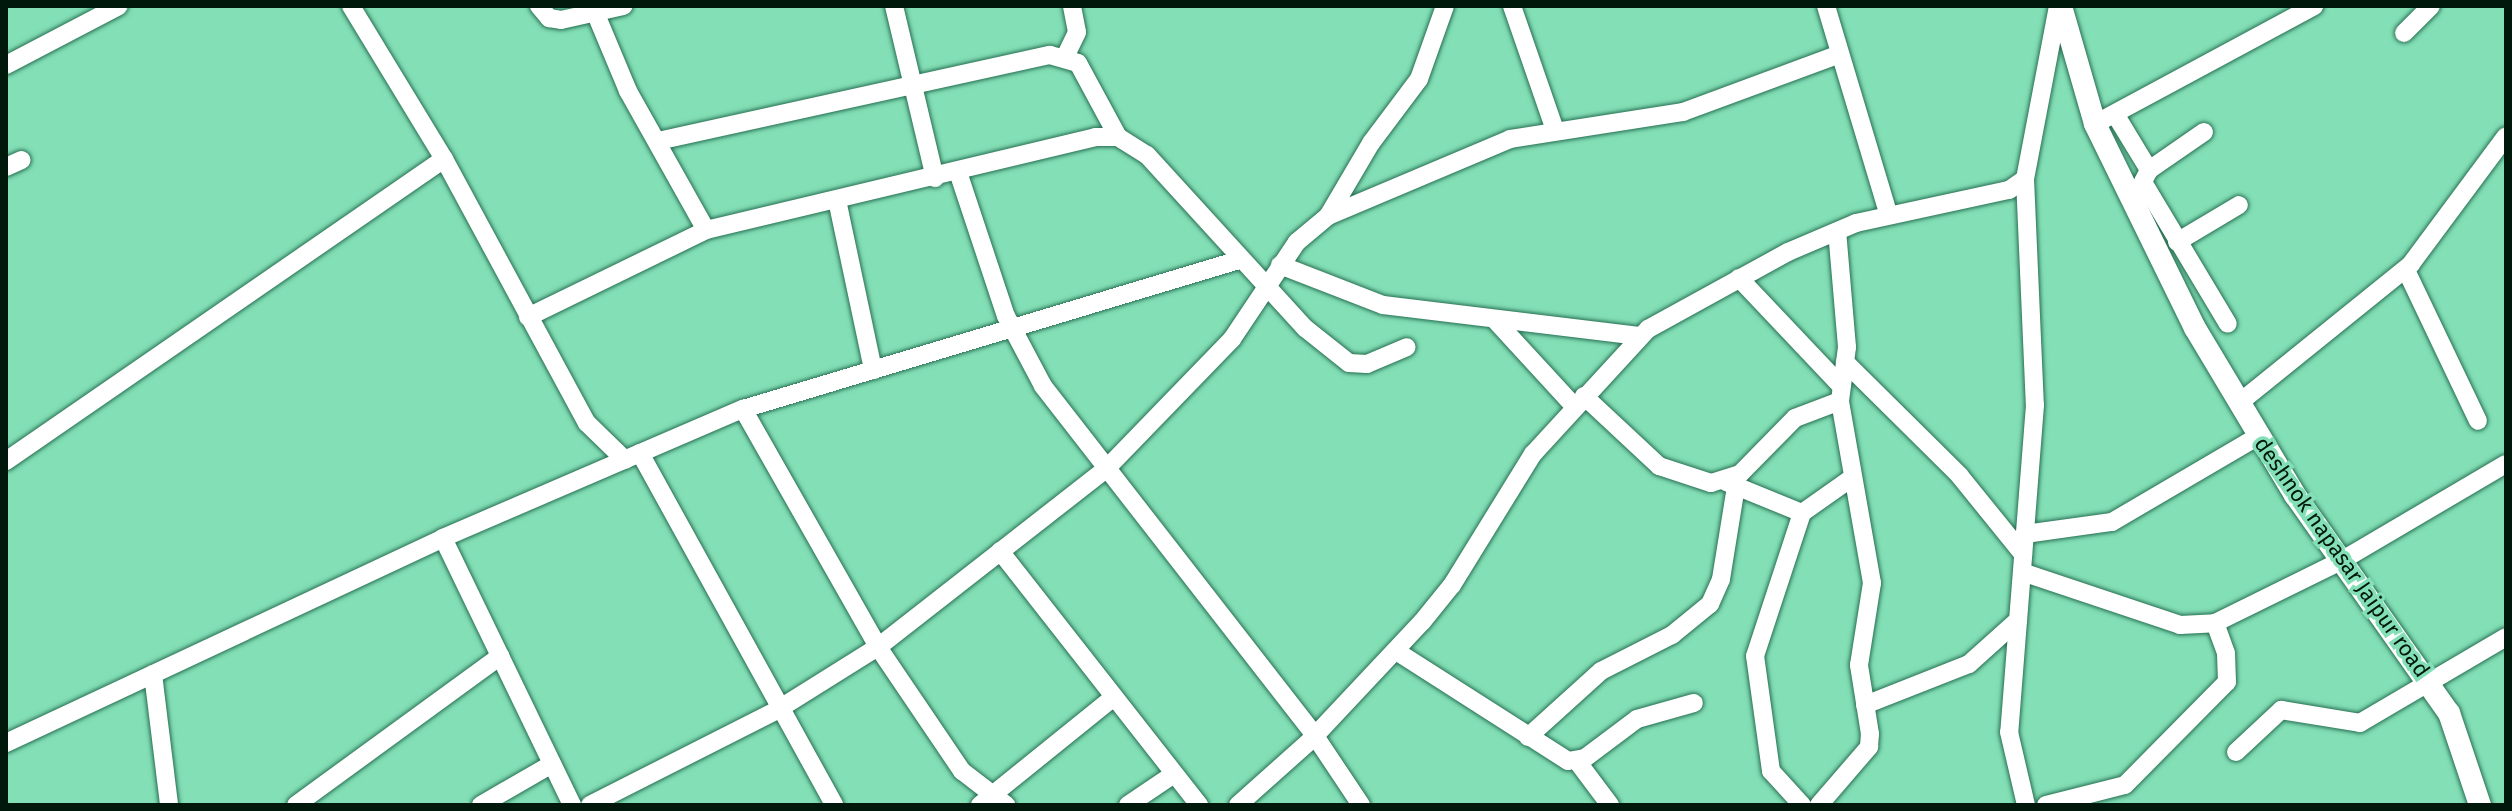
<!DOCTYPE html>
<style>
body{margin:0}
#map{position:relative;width:2512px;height:811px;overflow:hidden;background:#83dfb6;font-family:"Fira Sans",sans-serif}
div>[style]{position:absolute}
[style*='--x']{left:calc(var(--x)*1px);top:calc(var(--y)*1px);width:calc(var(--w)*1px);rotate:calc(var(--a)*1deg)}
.roads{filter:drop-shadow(0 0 2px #287053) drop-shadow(0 0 2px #287053)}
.minor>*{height:18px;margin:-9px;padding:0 9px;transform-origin:9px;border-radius:9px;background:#fff}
.major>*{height:22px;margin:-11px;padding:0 11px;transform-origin:11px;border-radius:11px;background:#fff}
span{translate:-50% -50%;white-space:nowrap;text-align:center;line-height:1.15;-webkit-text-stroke:7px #83dfb6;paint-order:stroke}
.street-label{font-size:22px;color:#00170c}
.frame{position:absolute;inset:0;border:8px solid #00170c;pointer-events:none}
</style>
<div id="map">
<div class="roads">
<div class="minor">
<i style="--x:351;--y:6;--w:179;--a:58.7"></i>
<i style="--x:444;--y:159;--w:300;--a:61.6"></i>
<i style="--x:587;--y:423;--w:53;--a:44.2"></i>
<i style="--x:539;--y:6;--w:16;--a:50"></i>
<i style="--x:549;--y:18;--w:12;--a:9"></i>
<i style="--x:561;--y:20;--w:64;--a:-12.7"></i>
<i style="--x:894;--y:6;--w:177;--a:76.6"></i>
<i style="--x:1512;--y:6;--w:131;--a:70.9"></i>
<i style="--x:1826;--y:6;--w:216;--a:73.3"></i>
<i style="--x:595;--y:12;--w:86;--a:67.3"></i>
<i style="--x:628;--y:91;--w:159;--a:60.7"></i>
<i style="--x:2404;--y:33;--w:38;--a:-45"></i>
<i style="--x:1066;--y:55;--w:25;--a:-64"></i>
<i style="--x:1077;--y:32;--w:26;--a:-101"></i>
<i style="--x:6;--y:65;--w:127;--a:-27.6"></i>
<i style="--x:2115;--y:114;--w:66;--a:58.7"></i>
<i style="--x:2095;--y:124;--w:249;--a:-28.3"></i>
<i style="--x:2204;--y:132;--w:67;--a:145.4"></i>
<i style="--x:2149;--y:170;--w:13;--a:117"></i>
<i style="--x:2143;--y:182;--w:165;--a:59.1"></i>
<i style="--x:658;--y:141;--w:401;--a:-12.4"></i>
<i style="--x:1050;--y:55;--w:29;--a:16"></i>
<i style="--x:1078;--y:63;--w:84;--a:61.6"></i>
<i style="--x:6;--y:167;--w:17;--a:-24"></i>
<i style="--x:958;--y:172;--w:152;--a:71.6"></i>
<i style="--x:1006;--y:316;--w:79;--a:62.1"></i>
<i style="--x:1043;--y:386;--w:443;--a:52.1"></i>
<i style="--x:1315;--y:736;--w:83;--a:56.3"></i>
<i style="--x:2025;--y:179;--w:226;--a:87.5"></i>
<i style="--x:2035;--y:405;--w:328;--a:94.5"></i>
<i style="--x:2009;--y:732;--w:75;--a:76.9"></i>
<i style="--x:837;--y:200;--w:174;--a:78"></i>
<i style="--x:1328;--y:216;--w:85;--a:-59.5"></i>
<i style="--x:1371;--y:143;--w:80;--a:-53.1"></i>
<i style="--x:1419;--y:79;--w:77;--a:-70.4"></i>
<i style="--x:2177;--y:242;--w:72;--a:-30.8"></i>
<i style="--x:1280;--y:265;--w:110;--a:21.2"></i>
<i style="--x:1383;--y:305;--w:258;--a:6.9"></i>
<i style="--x:2406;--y:270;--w:167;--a:64.5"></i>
<i style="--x:1739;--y:278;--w:149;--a:46.6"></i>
<i style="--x:528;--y:317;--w:198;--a:-26"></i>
<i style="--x:706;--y:230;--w:400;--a:-13.4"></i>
<i style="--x:1095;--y:137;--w:23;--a:0"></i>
<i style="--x:1118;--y:137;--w:34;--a:32"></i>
<i style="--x:1147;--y:155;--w:234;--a:47.6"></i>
<i style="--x:1305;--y:328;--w:56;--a:38.5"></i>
<i style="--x:1349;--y:363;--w:18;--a:3"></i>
<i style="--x:1367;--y:364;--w:43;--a:-23"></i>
<i style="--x:1494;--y:319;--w:118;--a:47.4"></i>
<i style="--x:1845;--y:362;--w:161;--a:44.7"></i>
<i style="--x:1959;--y:475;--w:102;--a:51"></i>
<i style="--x:1584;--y:396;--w:103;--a:43"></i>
<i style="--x:1659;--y:466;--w:55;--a:18.1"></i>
<i style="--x:1711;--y:483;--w:30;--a:-17"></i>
<i style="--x:1740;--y:474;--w:78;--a:-45.5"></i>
<i style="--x:1795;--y:418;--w:48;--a:-20.7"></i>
<i style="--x:2239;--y:403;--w:221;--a:-38.9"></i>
<i style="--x:2411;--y:264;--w:159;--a:-53.4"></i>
<i style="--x:743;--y:409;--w:274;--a:60.4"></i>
<i style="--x:878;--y:647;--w:150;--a:55.9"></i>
<i style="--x:962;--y:771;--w:56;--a:37.7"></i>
<i style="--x:640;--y:453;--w:402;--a:61.1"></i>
<i style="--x:6;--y:461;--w:532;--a:-34.59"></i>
<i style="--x:1726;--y:482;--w:82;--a:22.2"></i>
<i style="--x:1802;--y:513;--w:62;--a:-35.2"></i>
<i style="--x:2025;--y:534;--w:88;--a:-7.9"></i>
<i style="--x:2112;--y:522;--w:168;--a:-30.4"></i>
<i style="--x:443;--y:538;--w:297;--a:64.2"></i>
<i style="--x:1000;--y:551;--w:323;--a:51.9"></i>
<i style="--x:2022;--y:572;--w:167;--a:18.5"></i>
<i style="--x:2180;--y:625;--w:35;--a:-3"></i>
<i style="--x:2215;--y:623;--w:140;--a:-26.2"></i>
<i style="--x:2341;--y:561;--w:191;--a:-30.5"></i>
<i style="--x:1396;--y:651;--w:204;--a:32.6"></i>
<i style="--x:1568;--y:761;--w:17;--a:-10"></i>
<i style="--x:1585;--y:758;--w:65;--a:-36.9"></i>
<i style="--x:1637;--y:719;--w:59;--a:-15.7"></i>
<i style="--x:153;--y:674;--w:132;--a:83"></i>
<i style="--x:1865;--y:705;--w:112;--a:-21.5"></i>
<i style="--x:1969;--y:664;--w:66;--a:-41.9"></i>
<i style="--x:1528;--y:737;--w:98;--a:-42.1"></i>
<i style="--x:1601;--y:671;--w:80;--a:-26.9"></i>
<i style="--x:1672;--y:635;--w:49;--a:-39.2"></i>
<i style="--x:1710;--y:604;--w:27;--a:-66"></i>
<i style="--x:1721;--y:579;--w:94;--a:-80.8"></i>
<i style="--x:6;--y:743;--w:483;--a:-25.1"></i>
<i style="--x:443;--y:538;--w:327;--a:-23.3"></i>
<i style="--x:743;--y:409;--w:518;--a:-16.72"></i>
<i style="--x:2236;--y:752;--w:62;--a:-43"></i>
<i style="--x:2281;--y:710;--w:80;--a:9.3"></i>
<i style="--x:2360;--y:723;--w:169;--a:-30.5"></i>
<i style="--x:1577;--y:761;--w:55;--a:53.1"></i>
<i style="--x:296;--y:805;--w:253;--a:-36.1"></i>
<i style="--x:481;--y:805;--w:82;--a:-30"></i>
<i style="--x:590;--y:805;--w:210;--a:-26.9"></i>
<i style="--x:777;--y:710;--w:119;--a:-32"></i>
<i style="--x:878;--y:647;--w:291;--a:-38"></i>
<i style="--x:1107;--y:468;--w:180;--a:-45.9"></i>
<i style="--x:1232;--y:339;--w:117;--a:-56.2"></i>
<i style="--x:1297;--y:242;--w:40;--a:-40"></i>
<i style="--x:1328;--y:216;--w:198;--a:-22.9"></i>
<i style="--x:1510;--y:139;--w:175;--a:-8.9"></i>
<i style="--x:1683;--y:112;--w:167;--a:-20.3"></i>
<i style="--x:980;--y:805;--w:172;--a:-38.9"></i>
<i style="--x:1128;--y:805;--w:55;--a:-34"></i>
<i style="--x:1238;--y:805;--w:98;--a:-41.7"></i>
<i style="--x:1311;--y:740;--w:162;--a:-46.8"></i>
<i style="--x:1422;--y:622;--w:48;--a:-51"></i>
<i style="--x:1452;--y:585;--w:154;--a:-58.3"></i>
<i style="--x:1533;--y:454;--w:170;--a:-47.4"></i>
<i style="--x:1648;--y:329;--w:160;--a:-28.8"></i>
<i style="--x:1788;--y:252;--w:74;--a:-23.1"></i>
<i style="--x:1856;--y:223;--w:157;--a:-12.2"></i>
<i style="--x:2009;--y:190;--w:19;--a:-35"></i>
<i style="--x:2025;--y:179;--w:176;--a:-79.2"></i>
<i style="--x:1802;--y:805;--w:46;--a:-132.4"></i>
<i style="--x:1771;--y:771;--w:116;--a:-97.9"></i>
<i style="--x:1755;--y:656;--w:151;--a:-71.8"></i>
<i style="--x:1819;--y:805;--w:77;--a:-49.2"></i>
<i style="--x:1869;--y:747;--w:13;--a:-86"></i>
<i style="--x:1870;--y:734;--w:70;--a:-99.1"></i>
<i style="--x:1859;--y:665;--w:83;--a:-81"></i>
<i style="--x:1872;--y:583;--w:185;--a:-100"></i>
<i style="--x:1840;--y:401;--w:54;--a:-82.6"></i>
<i style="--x:1847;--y:347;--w:116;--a:-94.9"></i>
<i style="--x:2046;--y:805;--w:81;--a:-14.2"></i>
<i style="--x:2125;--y:785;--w:145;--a:-45.3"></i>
<i style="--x:2227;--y:682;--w:29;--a:-92"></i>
<i style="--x:2226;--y:653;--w:32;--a:-110"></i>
</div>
<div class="major">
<i style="--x:2061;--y:6;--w:123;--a:73.9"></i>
<i style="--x:2095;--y:124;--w:227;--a:63.9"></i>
<i style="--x:2195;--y:328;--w:195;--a:59.1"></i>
<i style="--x:2295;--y:495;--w:267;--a:54.8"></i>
<i style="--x:2449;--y:713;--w:97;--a:71.4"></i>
</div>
</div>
<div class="street-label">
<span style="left:2342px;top:557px;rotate:55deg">deshnok napasar Jaipur road</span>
</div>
<div class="frame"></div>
</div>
